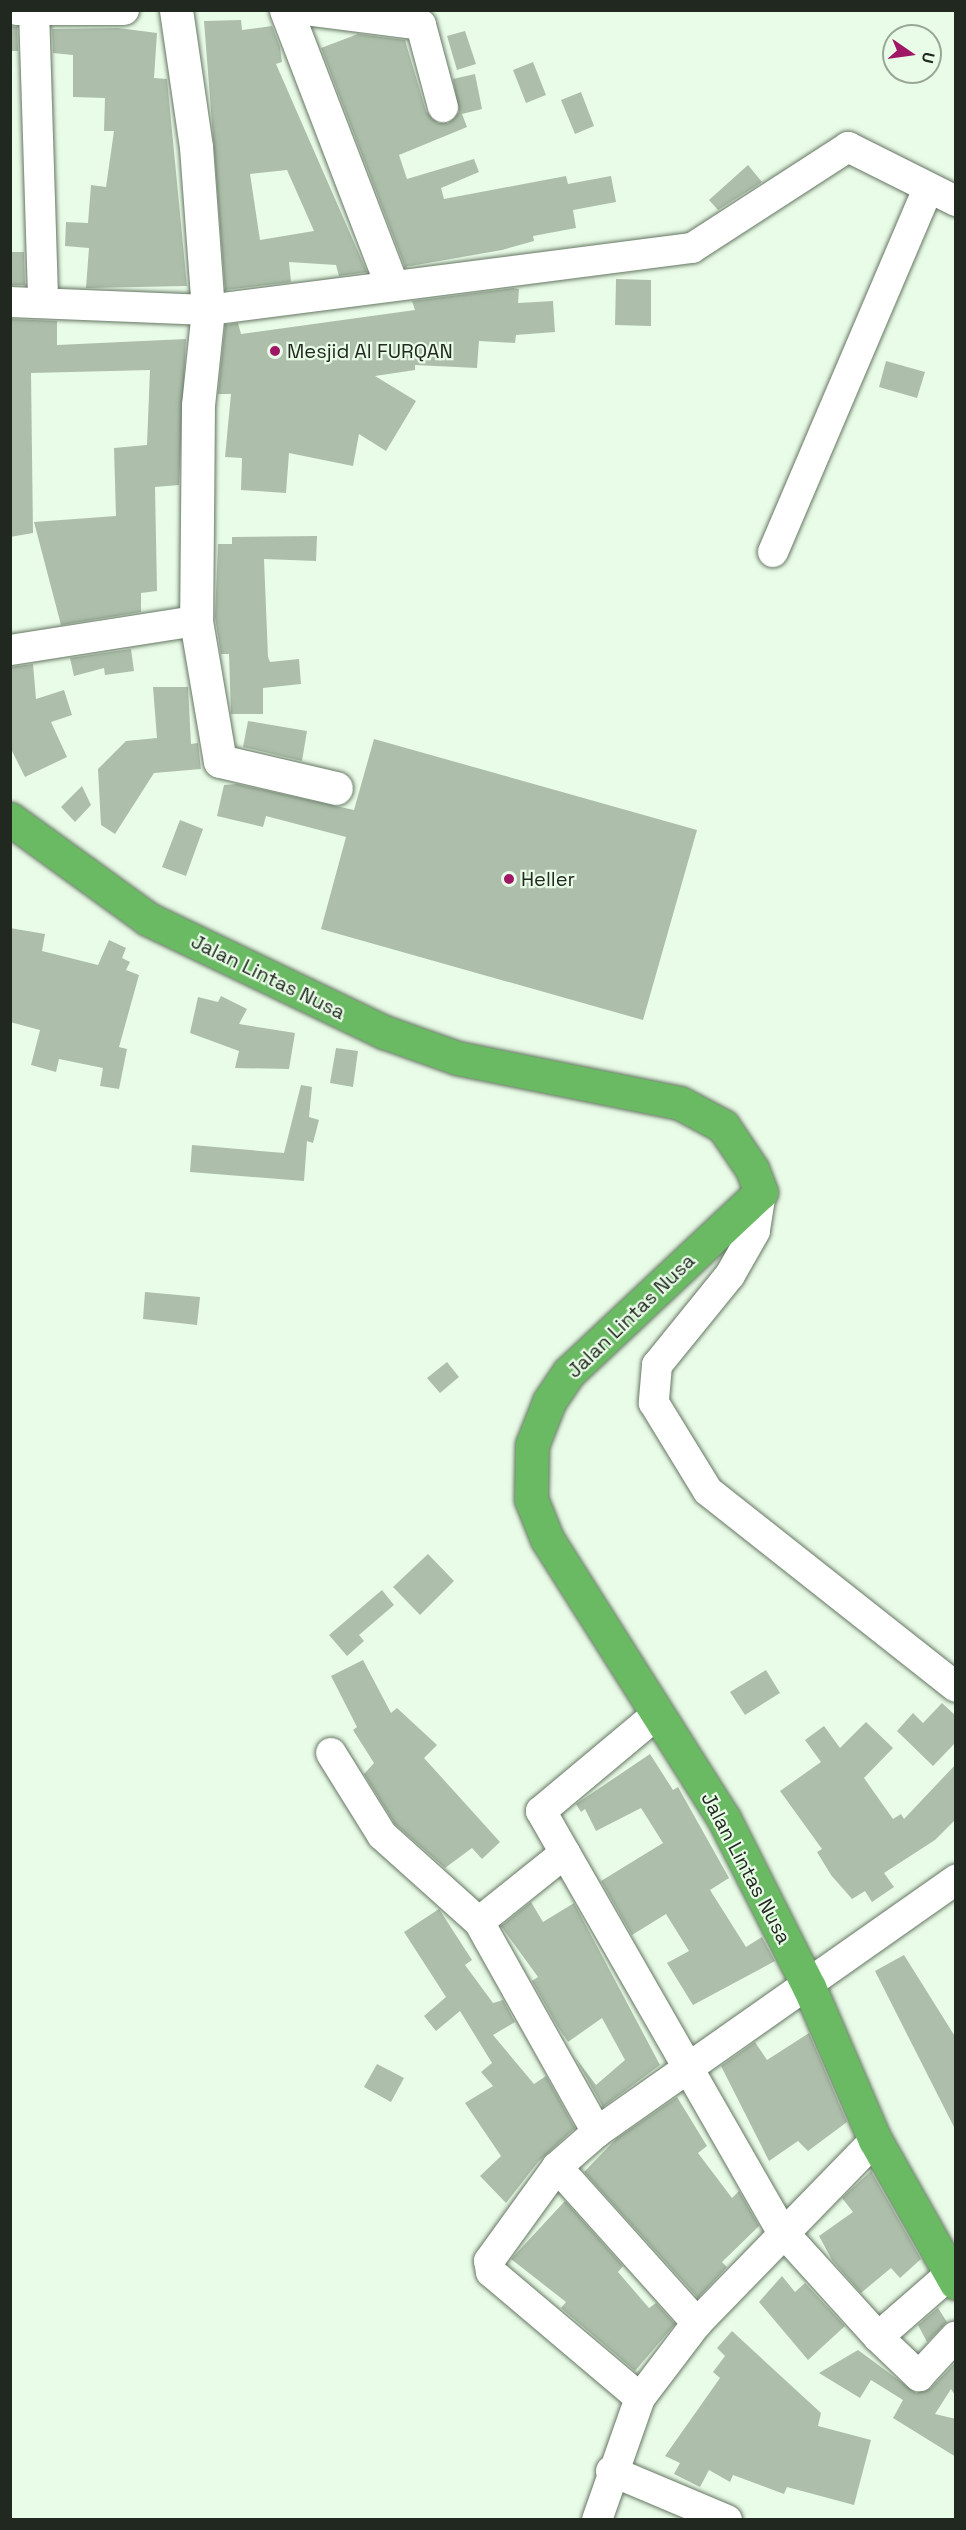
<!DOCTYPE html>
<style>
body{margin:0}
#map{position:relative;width:966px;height:2530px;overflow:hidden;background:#e9fce7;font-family:"Space Grotesk",sans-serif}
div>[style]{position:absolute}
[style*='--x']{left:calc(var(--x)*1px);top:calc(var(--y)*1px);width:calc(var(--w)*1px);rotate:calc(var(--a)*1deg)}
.building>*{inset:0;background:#adbfab}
.roads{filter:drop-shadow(0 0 2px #657663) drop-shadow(0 0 2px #657663)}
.minor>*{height:30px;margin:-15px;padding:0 15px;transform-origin:15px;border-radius:15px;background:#fff}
.tertiary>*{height:33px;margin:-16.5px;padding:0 16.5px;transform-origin:16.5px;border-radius:16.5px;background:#fff}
.trunk>*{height:33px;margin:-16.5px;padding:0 16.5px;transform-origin:16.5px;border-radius:16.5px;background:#6aba64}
.dots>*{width:16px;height:16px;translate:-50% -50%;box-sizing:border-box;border:3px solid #e9fce7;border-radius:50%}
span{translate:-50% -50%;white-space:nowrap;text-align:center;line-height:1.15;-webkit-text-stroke:4.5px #e9fce7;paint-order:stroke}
.poi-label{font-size:20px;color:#212820}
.left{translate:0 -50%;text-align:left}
.street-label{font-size:20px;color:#212820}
.frame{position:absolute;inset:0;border:12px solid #212820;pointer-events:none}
.north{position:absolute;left:882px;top:24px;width:60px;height:60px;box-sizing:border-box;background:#e9fce7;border:2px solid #99a797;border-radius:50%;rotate:103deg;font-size:16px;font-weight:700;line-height:24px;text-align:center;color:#212820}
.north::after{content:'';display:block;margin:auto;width:21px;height:27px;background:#9f1765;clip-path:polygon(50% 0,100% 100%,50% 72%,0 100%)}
</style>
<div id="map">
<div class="building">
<i style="clip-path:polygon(evenodd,241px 20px,242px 30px,272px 26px,280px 47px,282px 62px,276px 64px,367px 272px,339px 276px,336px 265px,289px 262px,291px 282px,225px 290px,204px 21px,241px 20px,287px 170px,314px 231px,260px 240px,250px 174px,287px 170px)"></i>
<i style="clip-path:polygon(10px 26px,17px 27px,18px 51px,10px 51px)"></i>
<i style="clip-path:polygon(118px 28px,157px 33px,154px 78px,167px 79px,187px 286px,86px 288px,89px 248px,65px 246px,66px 222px,88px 223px,91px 185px,106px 187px,114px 131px,104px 131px,105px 98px,73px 97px,73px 55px,53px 53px,52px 29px)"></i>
<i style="clip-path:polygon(465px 31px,476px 64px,457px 70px,447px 36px)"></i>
<i style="clip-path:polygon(358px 34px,405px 40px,426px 111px,438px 123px,448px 123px,459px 112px,453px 79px,475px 74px,482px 109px,462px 114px,467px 127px,399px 155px,407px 179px,474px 159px,479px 172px,441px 188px,444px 199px,566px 176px,568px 184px,611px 176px,616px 202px,573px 210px,576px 228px,533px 236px,534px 241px,502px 250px,405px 267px,321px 48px)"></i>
<i style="clip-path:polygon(533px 62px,546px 95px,526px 103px,513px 70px)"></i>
<i style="clip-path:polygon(581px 92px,594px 126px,575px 134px,561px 100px)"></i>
<i style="clip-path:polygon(748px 165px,762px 182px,718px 210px,709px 200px)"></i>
<i style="clip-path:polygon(11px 252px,24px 252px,25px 285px,11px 285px)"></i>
<i style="clip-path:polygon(616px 279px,651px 280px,651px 326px,615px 325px)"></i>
<i style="clip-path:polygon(513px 288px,519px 289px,518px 303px,553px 301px,555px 332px,516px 335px,515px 343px,479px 341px,477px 368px,415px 365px,415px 370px,375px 376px,416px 401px,386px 451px,359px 434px,353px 466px,289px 453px,286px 493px,241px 490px,242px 458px,225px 457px,231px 394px,218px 394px,225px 325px,238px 323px,241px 334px,415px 310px,412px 301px)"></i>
<i style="clip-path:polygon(10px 319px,57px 321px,57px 345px,186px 339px,179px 485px,155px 487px,157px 591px,141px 593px,141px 612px,61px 625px,34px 522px,116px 516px,114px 448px,147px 445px,150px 370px,31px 373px,33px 533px,10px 537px)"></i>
<i style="clip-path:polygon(886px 361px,925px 372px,917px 398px,879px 387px)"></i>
<i style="clip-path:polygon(317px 536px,316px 561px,264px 559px,268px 657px,270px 662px,299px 659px,301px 684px,263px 688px,263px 714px,231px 714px,229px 654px,221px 654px,215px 617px,218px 544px,232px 544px,232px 537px)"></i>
<i style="clip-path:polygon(131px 649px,134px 671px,105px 675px,104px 668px,74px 676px,70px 658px)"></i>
<i style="clip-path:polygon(33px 664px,36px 699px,64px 690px,72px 715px,51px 722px,67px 757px,25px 777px,10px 747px,10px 667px)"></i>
<i style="clip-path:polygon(153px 687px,188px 687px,191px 744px,198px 743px,201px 769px,154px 773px,115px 834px,101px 825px,98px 769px,126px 741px,157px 738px)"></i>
<i style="clip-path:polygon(248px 721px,307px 731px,302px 761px,243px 747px)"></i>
<i style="clip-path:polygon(374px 739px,697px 830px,643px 1020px,321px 929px,346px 837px,266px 816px,263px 827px,217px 816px,224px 785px,237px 784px,354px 810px)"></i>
<i style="clip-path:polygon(82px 786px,91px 805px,75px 822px,61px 807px)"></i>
<i style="clip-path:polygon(180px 820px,203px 829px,186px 876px,162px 867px)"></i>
<i style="clip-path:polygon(10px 928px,45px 934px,42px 951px,98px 965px,109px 940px,126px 948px,122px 958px,130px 962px,126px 970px,139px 975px,119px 1047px,127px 1049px,119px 1089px,100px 1086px,103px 1068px,59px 1059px,56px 1072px,31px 1065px,40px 1030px,10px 1022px)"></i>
<i style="clip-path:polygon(221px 996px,247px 1009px,239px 1024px,295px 1033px,289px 1069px,235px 1068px,239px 1051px,190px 1033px,198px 997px,218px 1002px)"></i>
<i style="clip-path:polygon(336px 1048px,358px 1051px,353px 1087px,330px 1083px)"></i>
<i style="clip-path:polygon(301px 1085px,312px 1087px,309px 1117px,319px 1120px,313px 1143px,307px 1141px,304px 1181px,190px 1172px,192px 1145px,284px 1153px)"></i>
<i style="clip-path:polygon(145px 1292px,200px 1297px,197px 1325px,143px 1319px)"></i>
<i style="clip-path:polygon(447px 1362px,459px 1377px,440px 1393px,427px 1378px)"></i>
<i style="clip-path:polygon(428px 1554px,454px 1581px,420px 1615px,393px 1587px)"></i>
<i style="clip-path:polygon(382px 1590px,394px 1605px,359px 1635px,364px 1641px,347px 1656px,329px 1635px)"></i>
<i style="clip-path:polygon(363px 1660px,391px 1713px,397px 1708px,437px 1745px,424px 1758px,500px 1842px,482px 1859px,472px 1848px,445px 1868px,395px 1824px,364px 1774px,374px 1763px,353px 1730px,357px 1727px,331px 1676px)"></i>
<i style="clip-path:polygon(766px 1670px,780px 1693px,745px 1715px,730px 1692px)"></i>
<i style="clip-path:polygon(942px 1703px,956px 1716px,956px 1742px,933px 1766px,897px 1731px,913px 1713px,923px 1723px)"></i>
<i style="clip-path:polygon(866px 1722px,893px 1748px,864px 1778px,893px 1819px,901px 1814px,904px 1819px,956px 1764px,956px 1819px,935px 1840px,884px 1873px,894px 1887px,872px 1902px,865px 1891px,852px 1899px,831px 1875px,817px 1852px,822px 1849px,780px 1791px,821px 1762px,805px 1740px,824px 1726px,840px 1748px)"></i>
<i style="clip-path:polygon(650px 1754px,673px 1790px,678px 1787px,729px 1878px,710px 1890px,746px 1947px,762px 1937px,775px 1961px,693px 2005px,667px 1963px,689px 1951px,666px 1914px,632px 1935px,601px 1881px,663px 1843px,641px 1808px,596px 1831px,585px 1809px,581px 1812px,576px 1804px)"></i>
<i style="clip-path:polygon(531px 1902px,543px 1922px,574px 1903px,660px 2065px,603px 2107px,575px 2057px,596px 2085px,625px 2060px,602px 2018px,568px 2042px,558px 2027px,532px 1981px,538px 1977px,501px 1926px)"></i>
<i style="clip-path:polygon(439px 1909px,472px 1960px,465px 1965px,493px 2003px,503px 2000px,515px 2022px,493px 2035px,534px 2084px,546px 2076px,575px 2128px,538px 2162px,506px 2203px,480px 2176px,501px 2156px,465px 2103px,493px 2086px,481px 2072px,492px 2063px,460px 2011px,436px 2031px,424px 2016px,446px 1997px,404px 1932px)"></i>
<i style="clip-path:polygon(904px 1955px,956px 2038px,956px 2131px,875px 1971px)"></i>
<i style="clip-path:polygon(809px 2033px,847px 2122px,808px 2151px,798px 2141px,769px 2161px,721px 2066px,755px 2042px,767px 2060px)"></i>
<i style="clip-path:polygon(377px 2064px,404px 2078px,391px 2102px,364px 2087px)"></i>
<i style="clip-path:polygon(677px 2097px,707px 2146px,698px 2153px,732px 2198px,739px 2191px,759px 2226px,722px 2262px,727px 2267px,698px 2298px,584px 2172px,616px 2139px)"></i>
<i style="clip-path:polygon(871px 2171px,921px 2259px,900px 2278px,891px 2268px,861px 2293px,832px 2260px,819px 2236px,853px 2212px,842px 2198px)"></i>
<i style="clip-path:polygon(565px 2201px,623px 2266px,618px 2272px,649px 2308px,656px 2303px,675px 2324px,635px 2371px,561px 2308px,566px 2302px,511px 2259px)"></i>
<i style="clip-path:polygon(782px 2276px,795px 2292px,805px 2283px,845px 2326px,808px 2360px,759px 2302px)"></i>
<i style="clip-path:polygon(938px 2308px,947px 2322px,927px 2342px,918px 2325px)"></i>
<i style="clip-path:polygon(732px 2331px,821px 2413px,818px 2426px,871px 2440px,854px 2505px,787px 2487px,784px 2494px,733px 2475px,730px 2482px,709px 2470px,700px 2487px,674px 2474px,680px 2463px,665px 2456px,720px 2378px,713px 2372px,725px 2356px,717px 2348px)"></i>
<i style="clip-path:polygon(858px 2350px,916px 2393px,931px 2388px,956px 2362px,956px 2397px,951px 2389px,935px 2414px,956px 2419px,956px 2457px,893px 2418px,903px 2400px,871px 2380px,860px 2398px,819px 2373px)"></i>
</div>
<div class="roads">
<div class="minor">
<i style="--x:16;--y:10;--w:108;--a:0"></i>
<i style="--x:34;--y:10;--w:291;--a:88.2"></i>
<i style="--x:306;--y:10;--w:116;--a:7.4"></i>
<i style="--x:421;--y:25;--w:85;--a:75"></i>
<i style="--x:10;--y:302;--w:198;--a:2.3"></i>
<i style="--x:208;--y:310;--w:488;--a:-7.3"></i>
<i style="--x:692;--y:248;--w:186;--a:-32.9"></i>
<i style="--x:848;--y:147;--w:121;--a:26.6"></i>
<i style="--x:773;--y:552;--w:395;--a:-66.9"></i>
<i style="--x:10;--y:650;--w:188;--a:-8.9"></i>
<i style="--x:761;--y:1192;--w:39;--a:99"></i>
<i style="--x:755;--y:1231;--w:51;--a:119.6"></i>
<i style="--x:730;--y:1275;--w:116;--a:129"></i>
<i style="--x:657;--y:1365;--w:38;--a:95"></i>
<i style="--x:654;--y:1403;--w:103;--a:58.5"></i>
<i style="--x:708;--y:1491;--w:316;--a:38.3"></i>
<i style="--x:656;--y:1715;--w:150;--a:140.1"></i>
<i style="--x:541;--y:1811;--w:484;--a:60.2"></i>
<i style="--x:782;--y:2231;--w:143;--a:47.8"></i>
<i style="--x:878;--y:2337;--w:94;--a:-41.1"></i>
<i style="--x:331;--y:1753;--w:97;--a:58.1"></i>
<i style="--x:382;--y:1835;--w:130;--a:41.9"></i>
<i style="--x:565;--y:1853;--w:110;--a:141.3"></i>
<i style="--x:479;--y:1922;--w:241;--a:60.7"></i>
<i style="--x:557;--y:2167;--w:210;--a:48.1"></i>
<i style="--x:878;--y:2337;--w:57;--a:43.6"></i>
<i style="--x:919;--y:2376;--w:54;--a:-47.2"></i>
<i style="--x:640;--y:2398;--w:195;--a:-139.8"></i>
<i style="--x:491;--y:2272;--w:11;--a:-100"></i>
<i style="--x:489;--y:2261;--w:116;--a:-54.1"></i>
<i style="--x:557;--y:2167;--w:53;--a:-41.2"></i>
<i style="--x:597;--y:2132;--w:439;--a:-35.1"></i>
<i style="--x:611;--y:2471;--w:126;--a:22.9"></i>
<i style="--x:597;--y:2520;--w:129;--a:-70.6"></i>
<i style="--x:640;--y:2398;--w:94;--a:-52.8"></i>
<i style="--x:697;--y:2323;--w:255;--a:-45.8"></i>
</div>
<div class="tertiary">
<i style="--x:176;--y:10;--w:138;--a:81.7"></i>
<i style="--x:196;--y:147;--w:163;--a:85.8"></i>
<i style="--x:208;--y:310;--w:96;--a:96"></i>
<i style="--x:198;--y:405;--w:216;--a:90.5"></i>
<i style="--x:196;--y:621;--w:142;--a:80.3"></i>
<i style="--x:220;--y:761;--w:119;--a:13.1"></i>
<i style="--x:286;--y:10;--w:292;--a:69"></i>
</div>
<div class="trunk">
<i style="--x:10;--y:819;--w:170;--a:35.9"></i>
<i style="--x:148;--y:919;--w:262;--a:25.6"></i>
<i style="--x:384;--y:1032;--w:77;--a:19.6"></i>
<i style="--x:457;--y:1058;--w:227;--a:11.4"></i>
<i style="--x:680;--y:1103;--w:49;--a:28.1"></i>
<i style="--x:723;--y:1126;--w:52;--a:56"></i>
<i style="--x:752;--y:1169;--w:25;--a:69"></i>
<i style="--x:761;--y:1192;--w:263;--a:136.8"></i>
<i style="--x:569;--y:1372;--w:36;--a:124"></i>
<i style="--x:549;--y:1402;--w:46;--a:111.6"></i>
<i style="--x:532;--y:1445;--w:54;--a:91.1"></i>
<i style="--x:531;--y:1499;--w:43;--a:68.2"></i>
<i style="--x:547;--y:1539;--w:331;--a:57.7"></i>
<i style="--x:724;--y:1819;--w:188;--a:63.2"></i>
<i style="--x:809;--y:1987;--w:167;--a:66.7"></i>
<i style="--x:875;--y:2140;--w:164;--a:60.5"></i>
</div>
</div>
<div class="dots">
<i style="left:275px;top:351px;background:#9f1765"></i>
<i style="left:509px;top:879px;background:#9f1765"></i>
</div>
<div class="poi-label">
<span class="left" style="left:287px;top:351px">Mesjid Al FURQAN</span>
<span class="left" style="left:521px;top:879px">Heller</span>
</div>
<div class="street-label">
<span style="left:268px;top:977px;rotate:26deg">Jalan Lintas Nusa</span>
<span style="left:631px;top:1316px;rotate:-44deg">Jalan Lintas Nusa</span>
<span style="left:746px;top:1868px;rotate:62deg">Jalan Lintas Nusa</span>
</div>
<div class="frame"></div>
<div class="north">U</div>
</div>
